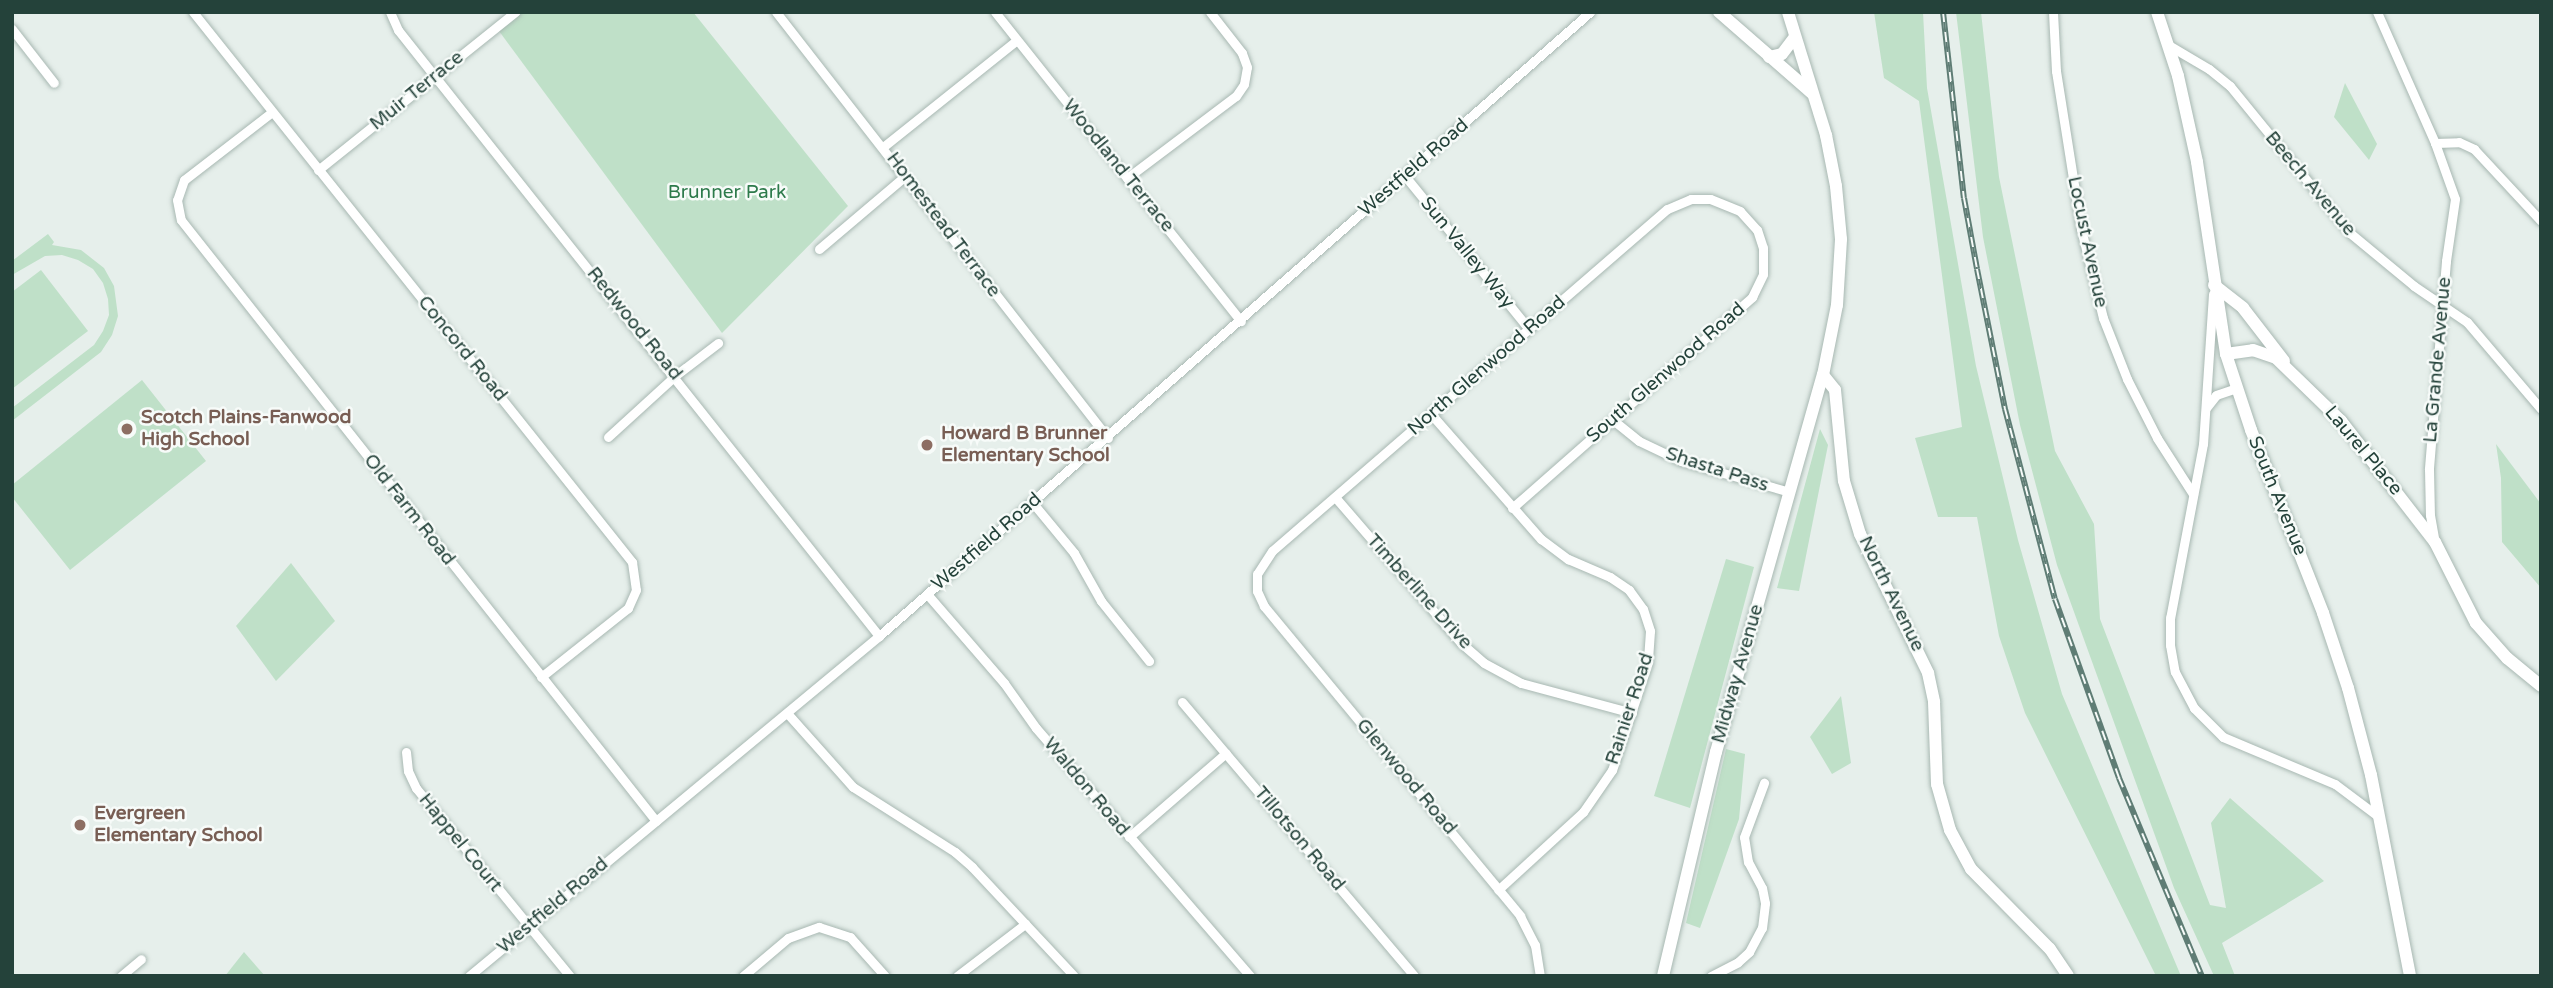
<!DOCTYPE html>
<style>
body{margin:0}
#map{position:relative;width:2553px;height:988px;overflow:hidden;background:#e6efeb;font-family:"Varela Round",sans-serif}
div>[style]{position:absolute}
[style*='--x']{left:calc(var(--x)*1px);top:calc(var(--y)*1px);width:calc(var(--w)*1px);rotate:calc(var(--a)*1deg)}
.green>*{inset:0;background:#bfe0c8}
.roads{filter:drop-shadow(0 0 2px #a8b8b2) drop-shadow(0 0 2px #a8b8b2)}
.street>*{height:9px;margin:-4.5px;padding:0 4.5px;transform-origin:4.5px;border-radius:4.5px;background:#fff}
.secondary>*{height:12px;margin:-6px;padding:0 6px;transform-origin:6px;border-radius:6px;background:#fff}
.rail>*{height:6px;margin-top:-3px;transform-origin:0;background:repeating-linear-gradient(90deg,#f7fbf9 0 10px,#5f7d75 0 20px);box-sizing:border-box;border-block:2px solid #5f7d75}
.dots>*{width:19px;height:19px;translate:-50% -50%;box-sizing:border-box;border:4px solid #f7fbf9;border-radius:50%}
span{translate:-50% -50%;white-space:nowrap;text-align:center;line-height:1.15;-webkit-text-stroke:5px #f7fbf9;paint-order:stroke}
.street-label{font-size:19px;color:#24423a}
.park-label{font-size:19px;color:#2d7a4b}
.education-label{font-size:19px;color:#785e54;font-weight:700}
.left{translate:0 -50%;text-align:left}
.frame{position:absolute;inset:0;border:14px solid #24423a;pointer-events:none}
</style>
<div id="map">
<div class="green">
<i style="clip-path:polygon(523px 12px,693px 12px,848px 206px,722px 333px,499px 31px)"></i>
<i style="clip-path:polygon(1874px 12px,1923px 12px,1927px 88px,1976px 366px,2018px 540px,2062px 694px,2181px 976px,2156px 976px,2025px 713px,1999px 636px,1977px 517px,1938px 517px,1915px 438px,1962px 427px,1919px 101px,1884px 78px)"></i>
<i style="clip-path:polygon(1956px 12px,1981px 12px,1999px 177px,2055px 451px,2094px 524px,2100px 619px,2210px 905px,2226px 908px,2211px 823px,2230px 798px,2324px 881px,2222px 943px,2235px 976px,2214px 976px,2174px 888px,2057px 565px,2020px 425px,1983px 237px)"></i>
<i style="clip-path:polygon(2345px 83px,2377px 144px,2369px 160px,2334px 117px)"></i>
<i style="clip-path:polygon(48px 234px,54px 242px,52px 245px,81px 250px,104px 268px,114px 286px,118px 316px,112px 335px,101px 352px,12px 421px,12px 408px,94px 345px,103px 331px,109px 315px,108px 299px,103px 283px,93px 269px,78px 260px,62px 255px,45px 256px,12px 275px,12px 261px)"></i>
<i style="clip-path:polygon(41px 270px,88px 331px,12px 389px,12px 292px)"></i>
<i style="clip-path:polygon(142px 380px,206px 461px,70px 570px,12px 497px,12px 485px)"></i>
<i style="clip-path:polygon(1820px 429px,1828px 445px,1799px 591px,1777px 588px)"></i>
<i style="clip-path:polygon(2496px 444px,2541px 504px,2541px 588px,2502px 542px,2501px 478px)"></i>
<i style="clip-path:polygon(1726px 559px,1754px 567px,1690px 808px,1654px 796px)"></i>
<i style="clip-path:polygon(291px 563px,335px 621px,276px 681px,236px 626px)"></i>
<i style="clip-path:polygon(1841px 696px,1851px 763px,1832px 774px,1810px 737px)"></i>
<i style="clip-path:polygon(1726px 749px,1745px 754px,1739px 819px,1700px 928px,1686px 923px)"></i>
<i style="clip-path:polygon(244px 952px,265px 976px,225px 976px)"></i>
</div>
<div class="roads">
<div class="street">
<i style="--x:193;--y:12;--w:704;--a:51.4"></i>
<i style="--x:632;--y:562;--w:28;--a:82"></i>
<i style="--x:636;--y:590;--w:20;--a:114"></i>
<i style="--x:628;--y:608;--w:111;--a:141.6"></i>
<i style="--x:390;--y:12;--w:20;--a:66"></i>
<i style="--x:398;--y:30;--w:774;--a:51.56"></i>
<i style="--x:776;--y:12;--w:540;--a:52.07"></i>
<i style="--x:995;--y:12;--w:395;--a:51.5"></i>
<i style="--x:2053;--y:12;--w:59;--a:87.1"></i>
<i style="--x:2056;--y:71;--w:160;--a:81"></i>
<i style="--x:2081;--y:229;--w:92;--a:76.1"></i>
<i style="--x:2103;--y:318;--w:66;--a:68.5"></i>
<i style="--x:2127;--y:379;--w:66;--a:63"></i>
<i style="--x:2157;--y:438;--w:67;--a:57.3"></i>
<i style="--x:2377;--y:12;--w:143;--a:66.1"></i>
<i style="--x:2435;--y:143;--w:59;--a:70.3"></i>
<i style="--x:2455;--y:199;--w:63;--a:98.3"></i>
<i style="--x:2446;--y:261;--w:209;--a:94.7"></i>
<i style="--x:2429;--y:469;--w:46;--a:88.8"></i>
<i style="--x:2430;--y:515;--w:23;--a:80"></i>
<i style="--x:12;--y:29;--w:68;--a:52.1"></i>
<i style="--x:2170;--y:46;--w:45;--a:30.5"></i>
<i style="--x:2209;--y:69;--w:27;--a:39"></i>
<i style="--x:2230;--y:86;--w:190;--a:50.8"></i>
<i style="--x:2350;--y:233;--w:83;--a:39.6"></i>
<i style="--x:2414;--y:286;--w:64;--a:34.2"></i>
<i style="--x:2467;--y:322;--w:114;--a:49.6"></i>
<i style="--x:272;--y:112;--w:111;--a:142.3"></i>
<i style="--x:184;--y:180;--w:21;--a:109"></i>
<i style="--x:177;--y:200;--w:20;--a:79"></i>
<i style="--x:181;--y:220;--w:766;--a:51.68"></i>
<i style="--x:2435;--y:143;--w:24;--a:-2"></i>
<i style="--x:2459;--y:142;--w:17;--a:25"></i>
<i style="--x:2474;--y:149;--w:98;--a:47.1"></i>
<i style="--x:883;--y:147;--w:171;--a:-38.6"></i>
<i style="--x:318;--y:170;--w:253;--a:-38.7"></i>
<i style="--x:1405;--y:176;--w:197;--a:51"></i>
<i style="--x:1127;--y:178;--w:136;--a:-37"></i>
<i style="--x:1236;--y:96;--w:14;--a:-56"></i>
<i style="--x:1244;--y:84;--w:17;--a:-80"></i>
<i style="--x:1247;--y:67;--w:15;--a:-110"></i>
<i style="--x:1242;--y:53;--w:52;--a:-128"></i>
<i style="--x:819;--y:249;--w:111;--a:-40.3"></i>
<i style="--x:2213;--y:294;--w:150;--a:93.8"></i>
<i style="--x:2203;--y:444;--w:177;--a:100.7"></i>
<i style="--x:2170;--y:618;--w:27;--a:90"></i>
<i style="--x:2170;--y:645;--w:27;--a:80"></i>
<i style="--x:2175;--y:672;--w:41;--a:62.2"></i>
<i style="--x:2194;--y:708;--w:41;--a:45"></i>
<i style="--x:2223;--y:737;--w:121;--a:22.8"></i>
<i style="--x:2335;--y:784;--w:55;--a:36.9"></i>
<i style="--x:2206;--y:408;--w:16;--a:-52"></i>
<i style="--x:2216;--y:395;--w:21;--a:-19"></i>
<i style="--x:1431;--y:414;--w:167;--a:48.7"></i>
<i style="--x:1541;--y:539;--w:34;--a:37"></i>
<i style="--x:1568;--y:559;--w:46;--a:23.2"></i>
<i style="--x:1610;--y:577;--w:23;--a:34"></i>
<i style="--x:1629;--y:590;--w:24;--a:54"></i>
<i style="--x:1643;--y:609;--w:23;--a:72"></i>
<i style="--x:1650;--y:631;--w:31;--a:94"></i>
<i style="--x:1648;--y:662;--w:114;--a:108.4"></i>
<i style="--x:1612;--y:770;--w:51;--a:124.6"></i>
<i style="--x:1583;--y:812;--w:115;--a:137.5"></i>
<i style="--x:1613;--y:420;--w:33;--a:39"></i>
<i style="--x:1639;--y:441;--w:47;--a:25.5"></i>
<i style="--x:1681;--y:461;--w:113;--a:15.9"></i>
<i style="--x:608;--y:437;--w:92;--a:-42.4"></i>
<i style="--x:676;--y:375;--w:53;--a:-37.3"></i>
<i style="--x:1335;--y:497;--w:193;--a:49.2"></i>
<i style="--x:1461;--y:643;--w:30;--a:41"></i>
<i style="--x:1484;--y:663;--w:42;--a:28.4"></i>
<i style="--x:1521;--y:683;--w:115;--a:15.1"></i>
<i style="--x:1032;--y:502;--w:66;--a:50.5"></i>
<i style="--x:1074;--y:553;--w:55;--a:60.6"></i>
<i style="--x:1101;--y:601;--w:77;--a:51.3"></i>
<i style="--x:1512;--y:508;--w:320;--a:-41.3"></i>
<i style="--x:1752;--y:297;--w:25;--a:-64"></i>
<i style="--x:1763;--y:274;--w:26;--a:-90"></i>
<i style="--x:1763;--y:248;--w:19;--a:-108"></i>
<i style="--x:1757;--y:230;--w:25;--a:-132"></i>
<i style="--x:1740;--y:211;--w:32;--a:-158"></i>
<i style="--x:1710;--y:199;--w:19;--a:180"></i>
<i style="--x:1691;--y:199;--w:26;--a:157"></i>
<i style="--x:1667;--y:209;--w:522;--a:139.11"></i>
<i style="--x:1272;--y:551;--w:27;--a:123"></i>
<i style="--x:1257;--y:574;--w:17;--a:90"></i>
<i style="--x:1257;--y:591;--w:17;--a:65"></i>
<i style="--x:1264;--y:606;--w:402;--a:50.4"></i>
<i style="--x:1520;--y:916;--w:33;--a:63"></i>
<i style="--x:1535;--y:945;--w:31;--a:81"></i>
<i style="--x:927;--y:594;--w:118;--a:49.1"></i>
<i style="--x:1004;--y:683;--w:55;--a:54.6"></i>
<i style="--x:1036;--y:728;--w:328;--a:49.2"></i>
<i style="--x:1182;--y:702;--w:359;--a:49.7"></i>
<i style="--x:787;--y:713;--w:99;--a:48.3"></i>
<i style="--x:853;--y:787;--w:121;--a:32.5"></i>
<i style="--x:955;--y:852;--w:23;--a:41"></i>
<i style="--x:972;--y:867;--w:149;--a:46.9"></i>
<i style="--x:406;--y:752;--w:19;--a:84"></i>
<i style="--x:408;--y:771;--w:19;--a:65"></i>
<i style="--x:416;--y:788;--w:243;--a:50.7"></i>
<i style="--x:1129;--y:837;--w:128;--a:-40.9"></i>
<i style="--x:121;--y:976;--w:26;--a:-40"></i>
<i style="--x:469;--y:976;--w:533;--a:-39.67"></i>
<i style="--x:879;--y:636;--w:946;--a:-41.27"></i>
<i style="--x:743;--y:976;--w:59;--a:-40.2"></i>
<i style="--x:788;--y:938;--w:33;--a:-20"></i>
<i style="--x:819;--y:927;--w:33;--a:18"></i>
<i style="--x:850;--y:937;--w:52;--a:48.1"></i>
<i style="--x:957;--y:976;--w:86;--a:-37.4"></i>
<i style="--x:1711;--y:976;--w:30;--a:-27"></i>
<i style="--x:1738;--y:962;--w:15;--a:-42"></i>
<i style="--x:1749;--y:952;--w:27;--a:-62"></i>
<i style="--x:1762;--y:928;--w:25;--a:-83"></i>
<i style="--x:1765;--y:903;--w:15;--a:-101"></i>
<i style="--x:1762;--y:888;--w:30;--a:-118"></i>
<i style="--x:1748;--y:862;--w:25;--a:-99"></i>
<i style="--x:1744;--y:837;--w:58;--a:-69.7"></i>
</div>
<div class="secondary">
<i style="--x:1719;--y:12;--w:123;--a:41.1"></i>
<i style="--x:2157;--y:12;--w:67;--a:71.8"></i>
<i style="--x:2178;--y:76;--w:88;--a:77.5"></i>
<i style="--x:2197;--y:162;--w:194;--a:81.4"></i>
<i style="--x:2226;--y:354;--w:80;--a:71.8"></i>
<i style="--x:2251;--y:430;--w:197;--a:68.5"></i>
<i style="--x:2323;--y:613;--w:79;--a:71.6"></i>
<i style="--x:2348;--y:688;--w:90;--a:75.2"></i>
<i style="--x:2371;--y:775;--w:205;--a:79"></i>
<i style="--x:1769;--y:57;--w:13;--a:-13"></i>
<i style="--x:1782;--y:54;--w:20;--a:-53"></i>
<i style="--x:2214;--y:285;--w:37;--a:38"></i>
<i style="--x:2243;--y:308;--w:67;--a:52.3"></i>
<i style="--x:2226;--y:354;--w:27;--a:-8"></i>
<i style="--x:2253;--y:350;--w:24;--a:19"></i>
<i style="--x:2276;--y:358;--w:91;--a:44.1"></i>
<i style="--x:2341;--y:421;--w:153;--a:52.2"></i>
<i style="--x:2435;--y:542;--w:91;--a:63.2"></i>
<i style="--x:2476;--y:623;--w:47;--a:48.5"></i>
<i style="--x:2507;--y:658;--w:44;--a:39.5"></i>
<i style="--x:1823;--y:375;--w:19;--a:51"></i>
<i style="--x:1835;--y:390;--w:91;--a:84.4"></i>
<i style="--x:1844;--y:481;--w:55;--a:73.2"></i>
<i style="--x:1860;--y:534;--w:155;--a:63.9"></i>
<i style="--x:1928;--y:673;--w:30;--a:78"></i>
<i style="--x:1934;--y:702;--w:82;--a:87.9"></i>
<i style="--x:1937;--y:784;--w:48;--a:74.2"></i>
<i style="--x:1950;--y:830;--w:44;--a:61.7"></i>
<i style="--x:1971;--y:869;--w:112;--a:45.4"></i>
<i style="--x:2050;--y:949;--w:32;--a:56"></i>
<i style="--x:1663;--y:976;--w:230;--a:-76.7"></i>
<i style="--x:1716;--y:752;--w:392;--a:-74.2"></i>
<i style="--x:1823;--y:375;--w:71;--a:-78.7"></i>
<i style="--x:1837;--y:305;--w:66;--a:-86.5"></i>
<i style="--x:1841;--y:239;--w:53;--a:-95.4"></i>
<i style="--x:1836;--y:186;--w:52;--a:-101.1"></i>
<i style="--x:1826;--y:135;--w:129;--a:-107.2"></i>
</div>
</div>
<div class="rail">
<i style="--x:1943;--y:12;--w:187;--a:83.6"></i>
<i style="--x:1964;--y:198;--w:72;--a:79.6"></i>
<i style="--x:1977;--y:269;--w:143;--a:78.7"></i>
<i style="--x:2005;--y:409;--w:196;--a:75.3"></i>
<i style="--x:2055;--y:599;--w:190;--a:70.3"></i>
<i style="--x:2119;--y:778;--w:215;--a:67.3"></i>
</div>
<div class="dots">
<i style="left:127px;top:429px;background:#8d6e63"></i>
<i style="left:927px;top:445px;background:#8d6e63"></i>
<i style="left:80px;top:825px;background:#8d6e63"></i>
</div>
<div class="street-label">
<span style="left:417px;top:91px;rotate:-39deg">Muir Terrace</span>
<span style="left:1118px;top:166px;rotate:51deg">Woodland Terrace</span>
<span style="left:1414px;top:168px;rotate:-41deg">Westfield Road</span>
<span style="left:2310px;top:184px;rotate:50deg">Beech Avenue</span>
<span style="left:943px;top:225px;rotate:53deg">Homestead Terrace</span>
<span style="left:2087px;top:242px;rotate:78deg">Locust Avenue</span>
<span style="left:1467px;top:253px;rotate:51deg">Sun Valley Way</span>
<span style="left:634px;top:324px;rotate:51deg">Redwood Road</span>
<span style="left:462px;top:349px;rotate:51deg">Concord Road</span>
<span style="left:2438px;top:360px;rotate:-85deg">La Grande Avenue</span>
<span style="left:1487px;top:366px;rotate:-41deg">North Glenwood Road</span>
<span style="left:1666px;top:373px;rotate:-41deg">South Glenwood Road</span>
<span style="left:2363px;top:451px;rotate:50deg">Laurel Place</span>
<span style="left:1717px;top:470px;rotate:18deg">Shasta Pass</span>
<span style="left:2277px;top:496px;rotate:68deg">South Avenue</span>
<span style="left:409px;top:510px;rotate:52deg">Old Farm Road</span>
<span style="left:987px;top:542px;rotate:-41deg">Westfield Road</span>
<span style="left:1419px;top:592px;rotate:48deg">Timberline Drive</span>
<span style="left:1891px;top:594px;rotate:64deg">North Avenue</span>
<span style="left:1738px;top:674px;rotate:-74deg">Midway Avenue</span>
<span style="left:1630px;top:709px;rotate:-72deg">Rainier Road</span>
<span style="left:1406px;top:777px;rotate:50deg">Glenwood Road</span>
<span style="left:1086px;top:787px;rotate:50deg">Waldon Road</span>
<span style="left:1299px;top:839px;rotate:50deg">Tillotson Road</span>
<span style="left:460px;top:843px;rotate:51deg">Happel Court</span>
<span style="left:553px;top:906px;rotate:-40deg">Westfield Road</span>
</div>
<div class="park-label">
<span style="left:727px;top:193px">Brunner Park</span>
</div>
<div class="education-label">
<span class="left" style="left:141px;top:429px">Scotch Plains-Fanwood<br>High School</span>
<span class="left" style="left:941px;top:445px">Howard B Brunner<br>Elementary School</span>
<span class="left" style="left:94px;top:825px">Evergreen<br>Elementary School</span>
</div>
<div class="frame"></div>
</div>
